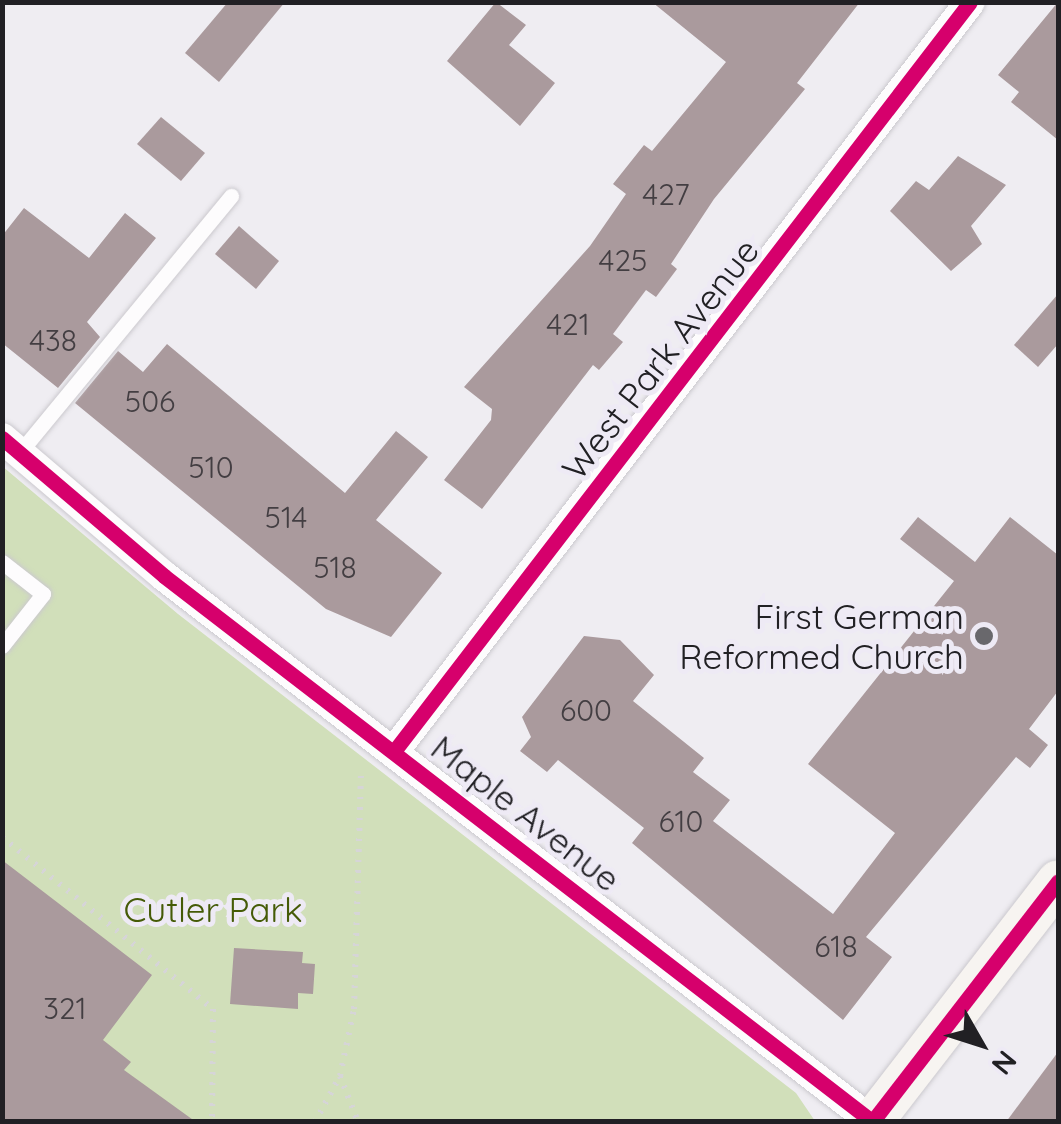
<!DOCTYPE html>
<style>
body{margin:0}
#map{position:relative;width:1061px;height:1124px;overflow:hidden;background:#efedf2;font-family:Quicksand,sans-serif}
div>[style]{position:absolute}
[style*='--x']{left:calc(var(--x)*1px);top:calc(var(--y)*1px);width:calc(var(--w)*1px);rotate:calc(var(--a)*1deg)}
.green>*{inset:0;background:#d1dfba}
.building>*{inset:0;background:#aa9a9d}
.path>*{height:6px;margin-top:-3px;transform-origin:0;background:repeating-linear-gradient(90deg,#d6d5d7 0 2.5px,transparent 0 10.5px)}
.roads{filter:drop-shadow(0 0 2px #cbc9ce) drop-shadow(0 0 2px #cbc9ce)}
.service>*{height:15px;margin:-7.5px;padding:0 7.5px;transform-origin:7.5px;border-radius:7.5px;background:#fdfcfd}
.minor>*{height:30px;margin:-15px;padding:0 15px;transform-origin:15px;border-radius:15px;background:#fdfcfd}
.secondary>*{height:42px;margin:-21px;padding:0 21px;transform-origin:21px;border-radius:21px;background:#f7f4f1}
.cycleway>*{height:15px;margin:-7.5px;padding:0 7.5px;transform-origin:7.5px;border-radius:7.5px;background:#d6006c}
.dots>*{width:28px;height:28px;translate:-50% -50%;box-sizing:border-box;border:5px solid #eeeaf5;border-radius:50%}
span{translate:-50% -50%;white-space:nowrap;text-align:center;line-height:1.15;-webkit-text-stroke:10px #eeeaf5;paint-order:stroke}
.number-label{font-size:30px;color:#433e42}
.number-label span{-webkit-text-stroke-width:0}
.street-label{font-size:35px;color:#212024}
.poi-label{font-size:35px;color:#212024}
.right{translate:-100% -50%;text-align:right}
.park-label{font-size:35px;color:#455b07}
.frame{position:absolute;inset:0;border:5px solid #212024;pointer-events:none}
.north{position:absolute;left:931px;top:994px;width:100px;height:100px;-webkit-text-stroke:8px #eeeaf5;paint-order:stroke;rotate:129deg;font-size:28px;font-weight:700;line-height:40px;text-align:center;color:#212024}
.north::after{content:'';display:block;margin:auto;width:35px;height:45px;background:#212024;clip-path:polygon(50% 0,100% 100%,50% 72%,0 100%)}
</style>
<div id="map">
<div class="green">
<i style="clip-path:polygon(2px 466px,178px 614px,796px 1093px,815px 1121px,3px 1121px)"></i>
</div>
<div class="building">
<i style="clip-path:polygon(228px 2px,285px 2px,219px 82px,185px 53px)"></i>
<i style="clip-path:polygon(496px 2px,526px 25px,509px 45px,555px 83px,520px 126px,447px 61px)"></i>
<i style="clip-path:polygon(652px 2px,860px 2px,797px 83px,805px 89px,714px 199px,671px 264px,677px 269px,656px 297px,646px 290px,613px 334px,623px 342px,599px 370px,593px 365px,482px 509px,444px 480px,491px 420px,492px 409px,464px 387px,590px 246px,626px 194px,613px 184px,644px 145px,652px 151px,726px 62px)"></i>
<i style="clip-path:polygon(1058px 2px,1058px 140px,1011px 102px,1019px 92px,998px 75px)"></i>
<i style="clip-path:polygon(161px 117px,205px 153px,181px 181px,137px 144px)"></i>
<i style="clip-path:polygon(958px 156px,1006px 185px,971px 226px,982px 244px,951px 271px,890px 211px,916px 181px,929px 190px)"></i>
<i style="clip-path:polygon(24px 208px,89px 258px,125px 213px,156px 238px,87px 322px,100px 337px,58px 388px,2px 343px,2px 236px)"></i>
<i style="clip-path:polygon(239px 226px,279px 261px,256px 289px,215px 254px)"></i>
<i style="clip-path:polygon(1058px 294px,1058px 344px,1038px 367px,1014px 345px)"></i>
<i style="clip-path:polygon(167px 344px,345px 493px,396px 431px,428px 457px,376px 520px,442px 573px,391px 637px,326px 609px,75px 403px,118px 351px,143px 372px)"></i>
<i style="clip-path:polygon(918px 517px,975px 562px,1010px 517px,1058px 555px,1058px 691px,1029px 729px,1048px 745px,1030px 768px,1016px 757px,866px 937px,892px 957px,843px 1020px,632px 843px,644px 828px,558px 760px,547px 772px,520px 751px,531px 737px,522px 717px,584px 636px,620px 640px,654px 675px,633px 701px,704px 758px,693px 772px,730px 800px,713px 821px,833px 914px,895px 833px,808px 764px,954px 581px,900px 539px)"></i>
<i style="clip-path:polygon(2px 860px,152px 975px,103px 1040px,131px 1062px,124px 1070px,196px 1122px,2px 1122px)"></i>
<i style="clip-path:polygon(234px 948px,303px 952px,302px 963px,315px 964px,313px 994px,298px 993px,298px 1009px,230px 1004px)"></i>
<i style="clip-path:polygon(1058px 1052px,1058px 1122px,1006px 1122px)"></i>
</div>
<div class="path">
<i style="--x:2;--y:837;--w:272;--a:39.2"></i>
<i style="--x:213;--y:1009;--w:113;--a:90.5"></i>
<i style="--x:340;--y:1076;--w:49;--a:68.6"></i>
<i style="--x:315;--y:1122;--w:52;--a:-61.5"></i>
<i style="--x:340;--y:1076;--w:68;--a:-78.2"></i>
<i style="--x:354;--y:1009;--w:238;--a:-88.3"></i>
</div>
<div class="roads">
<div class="service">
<i style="--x:20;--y:452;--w:332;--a:-50.5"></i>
<i style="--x:2;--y:562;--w:52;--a:38"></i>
<i style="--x:43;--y:594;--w:66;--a:128.3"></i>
</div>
<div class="minor">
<i style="--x:2;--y:438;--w:213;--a:40.4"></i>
<i style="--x:164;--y:576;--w:895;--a:37.6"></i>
<i style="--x:395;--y:750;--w:943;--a:-52.45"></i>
</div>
<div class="secondary">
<i style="--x:872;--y:1122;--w:304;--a:-52.3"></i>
</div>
</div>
<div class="cycleway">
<i style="--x:2;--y:438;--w:213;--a:40.4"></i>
<i style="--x:164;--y:576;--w:895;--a:37.6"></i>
<i style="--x:395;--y:750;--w:943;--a:-52.45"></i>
<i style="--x:872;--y:1122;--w:304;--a:-52.3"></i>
</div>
<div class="dots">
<i style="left:984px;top:636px;background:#69686c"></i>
</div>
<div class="number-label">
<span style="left:666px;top:194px">427</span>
<span style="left:623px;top:260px">425</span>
<span style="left:568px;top:324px">421</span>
<span style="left:53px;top:340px">438</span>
<span style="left:150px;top:401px">506</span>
<span style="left:211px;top:467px">510</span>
<span style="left:286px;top:517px">514</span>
<span style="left:335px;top:567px">518</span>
<span style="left:586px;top:710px">600</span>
<span style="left:681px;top:821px">610</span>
<span style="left:836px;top:946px">618</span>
<span style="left:65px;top:1008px">321</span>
</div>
<div class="street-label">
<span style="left:660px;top:359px;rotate:-52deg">West Park Avenue</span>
<span style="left:526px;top:813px;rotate:38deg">Maple Avenue</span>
</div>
<div class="poi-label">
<span class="right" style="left:964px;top:636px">First German<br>Reformed Church</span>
</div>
<div class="park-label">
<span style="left:213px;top:909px">Cutler Park</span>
</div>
<div class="frame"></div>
<div class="north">N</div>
</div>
